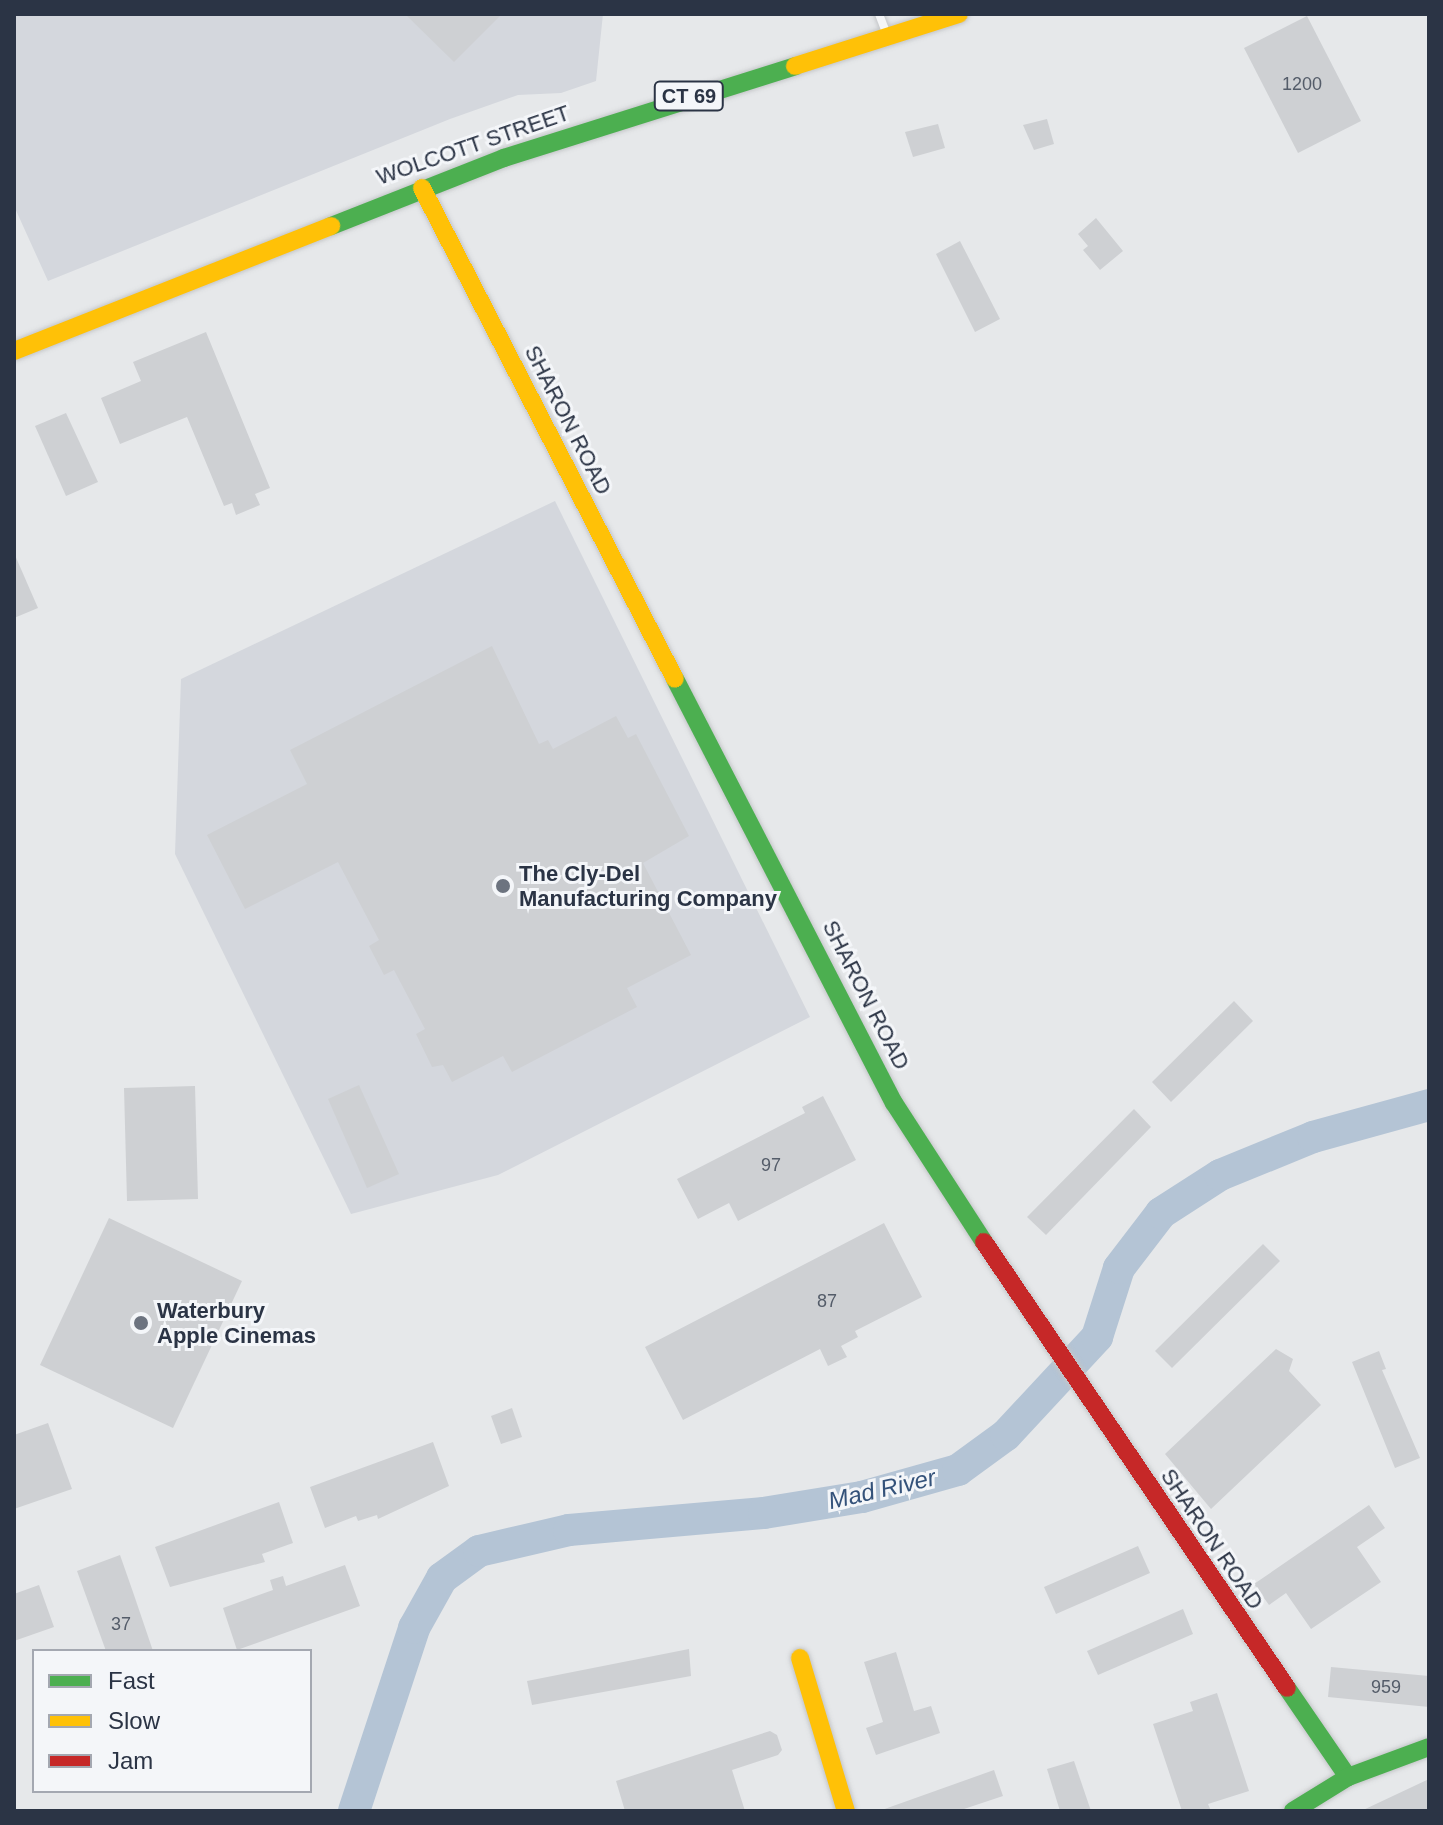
<!DOCTYPE html>
<style>
body{margin:0}
#map{position:relative;width:1443px;height:1825px;overflow:hidden;background:#e6e8ea;font-family:Helvetica,sans-serif}
div>[style]{position:absolute}
[style*='--x']{left:calc(var(--x)*1px);top:calc(var(--y)*1px);width:calc(var(--w)*1px);rotate:calc(var(--a)*1deg)}
.built>*{inset:0;background:#d4d7dd}
.river>*{height:32px;margin:-16px;padding:0 16px;transform-origin:16px;border-radius:16px;background:#b4c4d5}
.building>*{inset:0;background:#ced0d3}
.roads{filter:drop-shadow(0 0 2px #c4c6c8) drop-shadow(0 0 2px #c4c6c8)}
.lane>*{height:8px;margin:-4px;padding:0 4px;transform-origin:4px;border-radius:4px;background:#f5f6f7}
.fast>*{height:18px;margin:-9px;padding:0 9px;transform-origin:9px;border-radius:9px;background:#4caf50}
.slow>*{height:18px;margin:-9px;padding:0 9px;transform-origin:9px;border-radius:9px;background:#ffc107}
.jam>*{height:18px;margin:-9px;padding:0 9px;transform-origin:9px;border-radius:9px;background:#c62828}
.dots>*{width:22px;height:22px;translate:-50% -50%;box-sizing:border-box;border:4px solid #f4f6f9;border-radius:50%}
span{translate:-50% -50%;white-space:nowrap;text-align:center;line-height:1.15;-webkit-text-stroke:6px #f4f6f9;paint-order:stroke}
.number-label{font-size:18px;color:#545c69}
.number-label span{-webkit-text-stroke-width:0}
.shield-label span{padding:2px 6px;background:#f4f6f9;border:2px solid;border-radius:6px;-webkit-text-stroke-width:0}
.shield-label{font-size:20px;color:#2b3445;font-weight:700}
.street-label{font-size:22px;color:#2b3445}
.poi-label{font-size:22px;color:#2b3445;font-weight:700}
.left{translate:0 -50%;text-align:left}
.water-label{font-size:24px;color:#34527a;font-style:italic}
.frame{position:absolute;inset:0;border:16px solid #2b3445;pointer-events:none}
.legend{position:absolute;left:32px;top:1649px;width:280px;height:144px;box-sizing:border-box;background:#f4f6f9;border:2px solid #a4a8b1;margin:0;padding:10px 14px;list-style:none;font-size:24px;color:#2b3445}
.legend li{display:flex;align-items:center;gap:16px;height:40px}
.legend b{width:40px;border:2px solid #a4a8b1}
</style>
<div id="map">
<div class="built">
<i style="clip-path:polygon(14px 14px,603px 14px,596px 81px,561px 93px,518px 95px,450px 119px,48px 281px,14px 206px)"></i>
<i style="clip-path:polygon(555px 501px,810px 1017px,498px 1175px,351px 1214px,175px 854px,181px 679px)"></i>
</div>
<div class="river">
<i style="--x:354;--y:1811;--w:193;--a:-71.8"></i>
<i style="--x:414;--y:1628;--w:57;--a:-60.8"></i>
<i style="--x:442;--y:1578;--w:46;--a:-36.1"></i>
<i style="--x:479;--y:1551;--w:92;--a:-13.1"></i>
<i style="--x:569;--y:1530;--w:196;--a:-5"></i>
<i style="--x:764;--y:1513;--w:99;--a:-9.3"></i>
<i style="--x:862;--y:1497;--w:100;--a:-15.7"></i>
<i style="--x:958;--y:1470;--w:59;--a:-36.1"></i>
<i style="--x:1006;--y:1435;--w:134;--a:-47.1"></i>
<i style="--x:1097;--y:1337;--w:72;--a:-72.3"></i>
<i style="--x:1119;--y:1268;--w:69;--a:-52.6"></i>
<i style="--x:1161;--y:1213;--w:70;--a:-32.8"></i>
<i style="--x:1220;--y:1175;--w:100;--a:-22.2"></i>
<i style="--x:1313;--y:1137;--w:120;--a:-15.4"></i>
</div>
<div class="building">
<i style="clip-path:polygon(405px 14px,502px 14px,454px 62px)"></i>
<i style="clip-path:polygon(1307px 16px,1361px 121px,1298px 153px,1244px 48px)"></i>
<i style="clip-path:polygon(1047px 119px,1054px 144px,1034px 150px,1023px 125px)"></i>
<i style="clip-path:polygon(938px 124px,945px 148px,913px 157px,905px 132px)"></i>
<i style="clip-path:polygon(1096px 218px,1123px 251px,1100px 270px,1083px 250px,1088px 246px,1078px 234px)"></i>
<i style="clip-path:polygon(960px 241px,1000px 319px,975px 332px,936px 254px)"></i>
<i style="clip-path:polygon(206px 332px,270px 488px,255px 494px,260px 505px,236px 515px,232px 503px,224px 506px,187px 417px,120px 444px,101px 398px,141px 381px,133px 362px)"></i>
<i style="clip-path:polygon(66px 413px,98px 482px,66px 496px,35px 426px)"></i>
<i style="clip-path:polygon(14px 553px,38px 608px,14px 618px)"></i>
<i style="clip-path:polygon(492px 646px,539px 744px,548px 740px,553px 749px,616px 716px,628px 738px,636px 734px,689px 836px,643px 863px,691px 955px,627px 988px,637px 1007px,512px 1072px,503px 1056px,452px 1082px,443px 1065px,432px 1067px,416px 1034px,425px 1029px,394px 970px,384px 975px,369px 946px,379px 940px,338px 862px,245px 909px,207px 835px,307px 784px,290px 750px)"></i>
<i style="clip-path:polygon(1234px 1001px,1253px 1021px,1171px 1102px,1152px 1082px)"></i>
<i style="clip-path:polygon(359px 1085px,399px 1174px,367px 1188px,328px 1099px)"></i>
<i style="clip-path:polygon(195px 1086px,198px 1199px,127px 1201px,124px 1088px)"></i>
<i style="clip-path:polygon(823px 1096px,856px 1160px,738px 1221px,729px 1203px,698px 1219px,677px 1179px,805px 1113px,802px 1107px)"></i>
<i style="clip-path:polygon(1134px 1109px,1151px 1127px,1046px 1235px,1027px 1217px)"></i>
<i style="clip-path:polygon(109px 1218px,242px 1281px,173px 1428px,40px 1365px)"></i>
<i style="clip-path:polygon(884px 1223px,922px 1297px,855px 1331px,858px 1337px,841px 1346px,847px 1357px,828px 1366px,820px 1349px,683px 1420px,645px 1347px)"></i>
<i style="clip-path:polygon(1263px 1244px,1280px 1261px,1172px 1368px,1155px 1351px)"></i>
<i style="clip-path:polygon(1276px 1349px,1293px 1359px,1289px 1371px,1321px 1405px,1211px 1509px,1165px 1454px)"></i>
<i style="clip-path:polygon(1379px 1351px,1386px 1369px,1382px 1370px,1420px 1458px,1395px 1468px,1352px 1362px)"></i>
<i style="clip-path:polygon(512px 1408px,522px 1437px,501px 1444px,491px 1416px)"></i>
<i style="clip-path:polygon(48px 1423px,72px 1489px,14px 1509px,14px 1435px)"></i>
<i style="clip-path:polygon(433px 1442px,449px 1486px,378px 1519px,377px 1515px,358px 1521px,356px 1516px,325px 1528px,310px 1487px)"></i>
<i style="clip-path:polygon(279px 1502px,293px 1543px,262px 1554px,265px 1562px,170px 1587px,155px 1547px)"></i>
<i style="clip-path:polygon(1369px 1505px,1385px 1528px,1357px 1547px,1381px 1582px,1311px 1629px,1286px 1593px,1269px 1605px,1254px 1584px)"></i>
<i style="clip-path:polygon(1138px 1546px,1150px 1573px,1056px 1614px,1044px 1587px)"></i>
<i style="clip-path:polygon(120px 1555px,134px 1595px,153px 1651px,106px 1651px,77px 1571px)"></i>
<i style="clip-path:polygon(345px 1565px,360px 1606px,237px 1650px,223px 1608px,273px 1590px,270px 1580px,283px 1576px,286px 1586px)"></i>
<i style="clip-path:polygon(39px 1585px,54px 1627px,14px 1641px,14px 1594px)"></i>
<i style="clip-path:polygon(1183px 1609px,1193px 1634px,1098px 1675px,1087px 1651px)"></i>
<i style="clip-path:polygon(689px 1649px,691px 1676px,532px 1705px,527px 1681px)"></i>
<i style="clip-path:polygon(896px 1652px,914px 1711px,931px 1706px,940px 1733px,876px 1755px,866px 1728px,883px 1722px,864px 1662px)"></i>
<i style="clip-path:polygon(1331px 1667px,1429px 1676px,1429px 1707px,1328px 1697px)"></i>
<i style="clip-path:polygon(1217px 1693px,1249px 1791px,1208px 1804px,1211px 1811px,1182px 1811px,1153px 1724px,1193px 1711px,1190px 1702px)"></i>
<i style="clip-path:polygon(770px 1731px,777px 1735px,782px 1750px,778px 1755px,732px 1770px,745px 1811px,625px 1811px,616px 1781px)"></i>
<i style="clip-path:polygon(1074px 1761px,1091px 1811px,1060px 1811px,1047px 1769px)"></i>
<i style="clip-path:polygon(994px 1770px,1003px 1796px,958px 1811px,879px 1811px)"></i>
<i style="clip-path:polygon(1429px 1779px,1429px 1811px,1361px 1811px)"></i>
</div>
<div class="roads">
<div class="lane">
<i style="--x:879;--y:14;--w:22;--a:69"></i>
</div>
<div class="fast">
<i style="--x:331;--y:226;--w:186;--a:-21.5"></i>
<i style="--x:504;--y:158;--w:305;--a:-17.5"></i>
<i style="--x:675;--y:679;--w:477;--a:62.7"></i>
<i style="--x:894;--y:1103;--w:166;--a:57.1"></i>
<i style="--x:1287;--y:1688;--w:108;--a:55.6"></i>
<i style="--x:1293;--y:1811;--w:65;--a:-31.7"></i>
<i style="--x:1348;--y:1777;--w:86;--a:-20.3"></i>
</div>
<div class="slow">
<i style="--x:795;--y:66;--w:172;--a:-17.6"></i>
<i style="--x:422;--y:188;--w:552;--a:62.74"></i>
<i style="--x:14;--y:351;--w:341;--a:-21.5"></i>
<i style="--x:800;--y:1658;--w:160;--a:73.3"></i>
</div>
<div class="jam">
<i style="--x:984;--y:1242;--w:539;--a:55.81"></i>
</div>
</div>
<div class="dots">
<i style="left:503px;top:886px;background:#6c737f"></i>
<i style="left:141px;top:1323px;background:#6c737f"></i>
</div>
<div class="number-label">
<span style="left:1302px;top:84px">1200</span>
<span style="left:771px;top:1165px">97</span>
<span style="left:827px;top:1301px">87</span>
<span style="left:121px;top:1624px">37</span>
<span style="left:1386px;top:1687px">959</span>
</div>
<div class="shield-label">
<span style="left:689px;top:96px">CT 69</span>
</div>
<div class="street-label">
<span style="left:473px;top:145px;rotate:-19deg">WOLCOTT STREET</span>
<span style="left:568px;top:420px;rotate:63deg">SHARON ROAD</span>
<span style="left:866px;top:995px;rotate:63deg">SHARON ROAD</span>
<span style="left:1212px;top:1539px;rotate:56deg">SHARON ROAD</span>
</div>
<div class="poi-label">
<span class="left" style="left:519px;top:886px">The Cly-Del<br>Manufacturing Company</span>
<span class="left" style="left:157px;top:1323px">Waterbury<br>Apple Cinemas</span>
</div>
<div class="water-label">
<span style="left:882px;top:1489px;rotate:-13deg">Mad River</span>
</div>
<div class="frame"></div>
<ul class="legend">
<li><b style="height:10px;background:#4caf50"></b>Fast</li>
<li><b style="height:10px;background:#ffc107"></b>Slow</li>
<li><b style="height:10px;background:#c62828"></b>Jam</li>
</ul>
</div>
